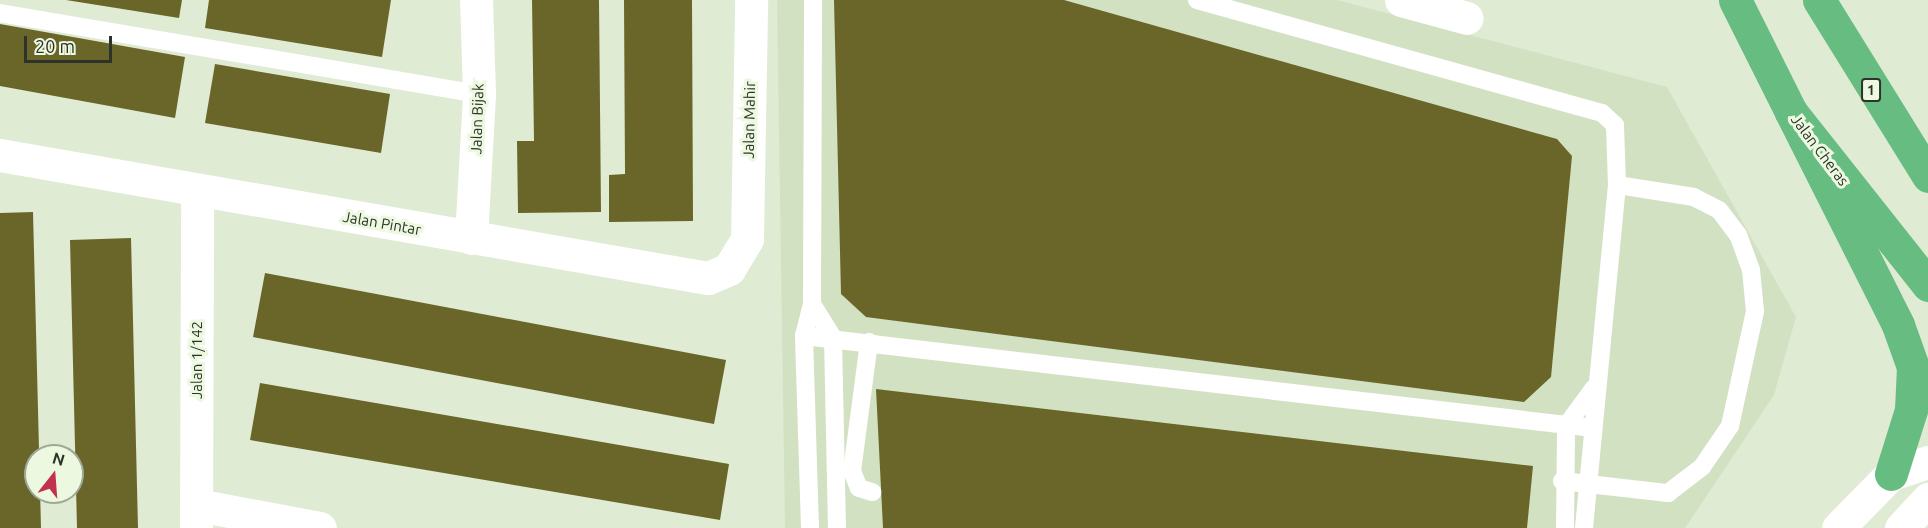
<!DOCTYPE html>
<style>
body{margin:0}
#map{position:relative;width:1928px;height:528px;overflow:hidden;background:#dfebd3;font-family:Ubuntu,sans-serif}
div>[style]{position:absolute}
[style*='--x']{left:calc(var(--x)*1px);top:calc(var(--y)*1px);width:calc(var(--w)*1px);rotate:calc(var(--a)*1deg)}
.built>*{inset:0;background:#d3e1c3}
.building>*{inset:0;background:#6a6629}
.lane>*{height:18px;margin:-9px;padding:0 9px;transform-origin:9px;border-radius:9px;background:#fff}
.street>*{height:33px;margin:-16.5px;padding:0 16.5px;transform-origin:16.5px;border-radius:16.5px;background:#fff}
.secondary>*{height:33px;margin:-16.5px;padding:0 16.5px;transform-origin:16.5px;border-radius:16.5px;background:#fff}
.highway>*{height:33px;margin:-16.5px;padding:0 16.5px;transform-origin:16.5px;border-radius:16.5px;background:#67bd81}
span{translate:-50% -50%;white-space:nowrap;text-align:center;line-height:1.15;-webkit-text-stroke:6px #ecf8e0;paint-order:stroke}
.shield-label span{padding:2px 4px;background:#ecf8e0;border:2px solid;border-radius:4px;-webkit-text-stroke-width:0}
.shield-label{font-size:14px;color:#2e332a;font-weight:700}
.street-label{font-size:15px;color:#2e332a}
.north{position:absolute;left:24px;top:444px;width:60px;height:60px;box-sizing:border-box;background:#ecf8e0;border:2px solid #a0a997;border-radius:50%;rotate:17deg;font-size:16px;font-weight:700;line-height:24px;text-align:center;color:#2e332a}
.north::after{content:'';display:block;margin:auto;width:21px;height:27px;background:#c23250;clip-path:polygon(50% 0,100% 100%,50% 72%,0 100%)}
.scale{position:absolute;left:24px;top:36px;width:88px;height:27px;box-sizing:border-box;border:3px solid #2e332a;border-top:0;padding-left:8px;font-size:18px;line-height:21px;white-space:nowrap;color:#2e332a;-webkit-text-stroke:4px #ecf8e0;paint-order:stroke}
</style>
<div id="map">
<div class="built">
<i style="clip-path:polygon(777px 0,1337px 0,1667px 87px,1796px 317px,1774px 395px,1685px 528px,785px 528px)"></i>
</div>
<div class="building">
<i style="clip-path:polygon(66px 0,182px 0,179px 18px)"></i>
<i style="clip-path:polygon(209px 0,391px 0,382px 57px,205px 28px)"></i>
<i style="clip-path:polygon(532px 0,599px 0,601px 212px,518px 213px,517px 141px,534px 141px)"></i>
<i style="clip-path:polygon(624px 0,692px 0,693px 221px,609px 222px,609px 175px,625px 174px)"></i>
<i style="clip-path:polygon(834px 0,1064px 0,1557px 139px,1572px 156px,1551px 377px,1524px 402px,866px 317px,841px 294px)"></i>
<i style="clip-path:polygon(0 24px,185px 57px,175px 118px,0 86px)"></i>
<i style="clip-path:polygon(215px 64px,390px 94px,381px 153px,205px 123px)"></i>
<i style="clip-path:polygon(33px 212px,41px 528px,0 528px,0 213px)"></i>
<i style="clip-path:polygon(131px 238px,138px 528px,77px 528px,70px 240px)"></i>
<i style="clip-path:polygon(265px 273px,726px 360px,714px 424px,253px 337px)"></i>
<i style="clip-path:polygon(260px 383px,729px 464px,720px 520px,250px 440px)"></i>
<i style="clip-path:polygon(876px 389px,1533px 466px,1527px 528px,883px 528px)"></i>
</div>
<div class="lane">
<i style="--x:1197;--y:0;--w:420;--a:15.6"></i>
<i style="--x:1602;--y:113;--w:18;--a:43"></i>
<i style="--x:1615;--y:125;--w:60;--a:88.1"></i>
<i style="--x:1617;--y:185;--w:345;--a:95.5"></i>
<i style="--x:0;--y:13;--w:486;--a:9.6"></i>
<i style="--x:812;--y:304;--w:40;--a:58"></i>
<i style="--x:833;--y:338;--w:190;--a:88.8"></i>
<i style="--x:804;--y:336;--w:794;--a:6.65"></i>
<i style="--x:869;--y:342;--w:130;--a:97.5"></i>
<i style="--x:852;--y:471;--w:18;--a:68"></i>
<i style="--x:859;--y:488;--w:14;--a:17"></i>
<i style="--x:1562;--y:481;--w:107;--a:6.5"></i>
<i style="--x:1668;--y:493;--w:43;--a:-37.4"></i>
<i style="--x:1702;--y:467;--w:50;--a:-55.7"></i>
<i style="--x:1730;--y:426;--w:118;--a:-77.7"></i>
<i style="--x:1755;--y:311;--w:41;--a:-95.6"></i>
<i style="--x:1751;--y:270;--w:37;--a:-110"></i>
<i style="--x:1738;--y:235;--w:31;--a:-127"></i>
<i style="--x:1719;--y:210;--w:28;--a:-153"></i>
<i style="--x:1694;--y:197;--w:78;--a:-171.1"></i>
<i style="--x:810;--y:528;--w:192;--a:-91.8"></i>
<i style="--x:804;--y:336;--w:33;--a:-76"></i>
<i style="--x:812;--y:304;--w:304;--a:-89.8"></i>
<i style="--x:1565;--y:528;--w:102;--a:-89.4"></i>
<i style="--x:1566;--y:426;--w:47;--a:-53.6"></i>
</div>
<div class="street">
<i style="--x:1401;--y:0;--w:68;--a:15.3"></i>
<i style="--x:0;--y:155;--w:719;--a:9.86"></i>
<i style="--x:708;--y:278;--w:23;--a:-23"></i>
<i style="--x:729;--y:269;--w:35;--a:-59"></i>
<i style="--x:747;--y:239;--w:239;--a:-89"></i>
<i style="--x:471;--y:238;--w:144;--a:-86.8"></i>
<i style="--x:479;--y:94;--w:94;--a:-91.8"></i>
<i style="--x:197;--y:505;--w:125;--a:10.6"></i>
<i style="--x:196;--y:528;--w:336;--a:-89.8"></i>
</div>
<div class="secondary">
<i style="--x:1838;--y:528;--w:76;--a:-45.5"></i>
<i style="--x:1891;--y:474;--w:39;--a:-18"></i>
<i style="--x:1901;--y:528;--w:40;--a:-47"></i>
</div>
<div class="highway">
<i style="--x:1735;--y:0;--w:125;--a:63.4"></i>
<i style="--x:1791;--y:112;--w:221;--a:51.6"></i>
<i style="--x:1819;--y:0;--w:207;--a:58.2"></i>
<i style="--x:1791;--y:112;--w:238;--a:63.3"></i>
<i style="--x:1898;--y:325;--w:45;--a:70.3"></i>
<i style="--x:1913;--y:367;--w:43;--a:92.7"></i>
<i style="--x:1911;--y:410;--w:67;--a:107.4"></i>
</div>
<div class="shield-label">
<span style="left:1871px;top:90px">1</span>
</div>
<div class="street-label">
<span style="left:477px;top:119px;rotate:-88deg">Jalan Bijak</span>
<span style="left:749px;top:120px;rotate:-89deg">Jalan Mahir</span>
<span style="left:1820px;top:150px;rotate:53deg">Jalan Cheras</span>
<span style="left:382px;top:223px;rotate:10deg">Jalan Pintar</span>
<span style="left:197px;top:360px;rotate:-90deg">Jalan 1/142</span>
</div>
<div class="north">N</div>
<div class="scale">20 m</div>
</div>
